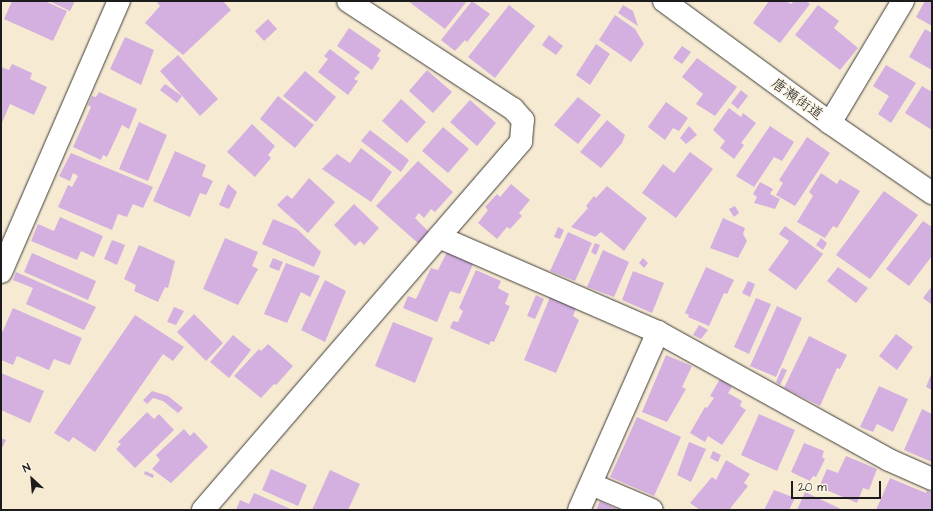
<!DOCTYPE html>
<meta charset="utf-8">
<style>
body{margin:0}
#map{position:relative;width:933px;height:511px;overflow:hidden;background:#f6ead2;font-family:"Architects Daughter","Klee One",sans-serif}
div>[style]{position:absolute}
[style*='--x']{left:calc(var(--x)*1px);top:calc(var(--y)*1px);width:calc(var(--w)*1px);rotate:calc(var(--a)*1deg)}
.building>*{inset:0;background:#d4b0e0}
.roads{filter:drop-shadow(0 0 1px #3d3b37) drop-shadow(0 0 1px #3d3b37)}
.minor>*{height:22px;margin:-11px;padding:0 11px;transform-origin:11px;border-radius:11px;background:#fff}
.tertiary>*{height:22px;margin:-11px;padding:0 11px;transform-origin:11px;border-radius:11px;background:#fff}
span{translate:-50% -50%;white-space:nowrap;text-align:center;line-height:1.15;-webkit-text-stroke:3px #fcf5e5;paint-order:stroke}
.street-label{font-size:15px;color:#1c1c1c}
.frame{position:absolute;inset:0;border:2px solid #1c1c1c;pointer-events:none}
.north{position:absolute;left:12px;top:459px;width:40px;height:40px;-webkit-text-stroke:3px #fcf5e5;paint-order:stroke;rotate:334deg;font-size:11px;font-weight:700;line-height:16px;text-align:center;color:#1c1c1c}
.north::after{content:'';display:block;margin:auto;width:14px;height:18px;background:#1c1c1c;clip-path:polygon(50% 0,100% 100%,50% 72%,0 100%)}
.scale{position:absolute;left:791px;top:481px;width:90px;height:18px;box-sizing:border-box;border:2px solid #1c1c1c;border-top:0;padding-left:5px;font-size:12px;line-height:14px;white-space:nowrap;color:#1c1c1c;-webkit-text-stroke:3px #fcf5e5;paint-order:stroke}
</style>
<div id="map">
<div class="building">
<i style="clip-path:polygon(12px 1px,45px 1px,67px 11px,53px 41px,4px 19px)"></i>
<i style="clip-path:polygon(49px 1px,75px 1px,70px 11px)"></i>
<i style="clip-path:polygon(156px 1px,223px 1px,231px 10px,183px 55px,145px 23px,160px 6px)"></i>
<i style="clip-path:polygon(408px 1px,467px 1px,445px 29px)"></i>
<i style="clip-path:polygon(472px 1px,490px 14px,467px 42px,465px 40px,455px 51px,441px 40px)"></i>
<i style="clip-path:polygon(769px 1px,786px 1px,791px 4px,794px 1px,806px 1px,810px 4px,780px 43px,753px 23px)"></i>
<i style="clip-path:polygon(925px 1px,932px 2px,932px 26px,916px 17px)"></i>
<i style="clip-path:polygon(509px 5px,535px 26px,495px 78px,468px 57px)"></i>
<i style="clip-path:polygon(623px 5px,633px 11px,638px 26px,618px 13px)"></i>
<i style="clip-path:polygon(818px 5px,839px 21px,834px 28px,858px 48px,840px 70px,795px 35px)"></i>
<i style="clip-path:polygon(615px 15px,635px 29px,644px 44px,631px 62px,599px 40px)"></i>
<i style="clip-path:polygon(268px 19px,277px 29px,264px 41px,255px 31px)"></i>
<i style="clip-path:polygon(349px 28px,381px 50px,377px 56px,380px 58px,372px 70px,337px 46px)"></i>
<i style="clip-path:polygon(925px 29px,932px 33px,932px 70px,909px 57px)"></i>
<i style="clip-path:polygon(549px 35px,563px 46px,556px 55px,542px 45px)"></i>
<i style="clip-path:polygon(125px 37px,154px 50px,141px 85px,110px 69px)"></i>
<i style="clip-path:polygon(596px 44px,610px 54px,590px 85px,576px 75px)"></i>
<i style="clip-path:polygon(682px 46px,691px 52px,682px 64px,673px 58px)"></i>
<i style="clip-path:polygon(330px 49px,360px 72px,354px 79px,358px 81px,348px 95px,318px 72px,328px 59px,324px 56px)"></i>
<i style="clip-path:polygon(178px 55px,218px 99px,200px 116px,160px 71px)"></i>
<i style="clip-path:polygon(697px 58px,737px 87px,715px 116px,696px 104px,703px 94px,682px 77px)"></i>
<i style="clip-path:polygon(12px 64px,32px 73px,30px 79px,47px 87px,34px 115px,10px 104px,1px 125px,1px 67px,9px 70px)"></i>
<i style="clip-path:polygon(886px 65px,916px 83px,891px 123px,878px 114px,889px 96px,873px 86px)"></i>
<i style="clip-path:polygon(427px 70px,452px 92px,433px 113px,409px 91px)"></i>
<i style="clip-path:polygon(305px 71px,336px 97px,316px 122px,283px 96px)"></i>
<i style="clip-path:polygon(165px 84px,182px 96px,177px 103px,160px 90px)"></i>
<i style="clip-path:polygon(922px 86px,932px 92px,932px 130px,905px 113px)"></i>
<i style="clip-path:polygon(741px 90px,748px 96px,738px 109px,731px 103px)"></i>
<i style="clip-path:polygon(99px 92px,137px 109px,129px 129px,122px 125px,107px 157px,103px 155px,101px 160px,73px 147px,91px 107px,88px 105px,92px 96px,96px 97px)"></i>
<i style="clip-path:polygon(278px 96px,314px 125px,295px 148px,260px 119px)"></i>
<i style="clip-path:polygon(578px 97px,601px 115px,578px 144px,554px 125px)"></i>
<i style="clip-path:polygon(401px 99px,426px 122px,407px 143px,382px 121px)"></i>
<i style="clip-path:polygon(470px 100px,496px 123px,477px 146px,450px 122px)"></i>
<i style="clip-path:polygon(666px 102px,688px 118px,679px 131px,673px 128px,665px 140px,648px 127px)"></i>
<i style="clip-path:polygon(729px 108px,741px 117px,743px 113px,756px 123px,741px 143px,744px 145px,734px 159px,720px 148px,725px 141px,713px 130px)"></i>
<i style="clip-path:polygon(607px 120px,625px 135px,622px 143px,601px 168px,580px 152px)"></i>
<i style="clip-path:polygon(139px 122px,167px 135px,148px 181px,119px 169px)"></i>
<i style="clip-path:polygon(252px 124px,275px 146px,268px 155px,271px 158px,255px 177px,227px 152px)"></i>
<i style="clip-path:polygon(689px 126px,697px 135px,686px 144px,680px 138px)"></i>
<i style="clip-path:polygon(770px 126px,794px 142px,782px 161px,774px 157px,754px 187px,736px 176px)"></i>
<i style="clip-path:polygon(443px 127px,469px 149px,448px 173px,422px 151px)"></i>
<i style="clip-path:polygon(370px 130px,409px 160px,401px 172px,361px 141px)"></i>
<i style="clip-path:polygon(807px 137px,830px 153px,795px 206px,776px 195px,783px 183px,779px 180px)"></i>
<i style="clip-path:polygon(361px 148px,392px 172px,371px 202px,322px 169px,337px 154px,350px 163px)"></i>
<i style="clip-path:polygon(175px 151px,206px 165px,202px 176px,213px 181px,206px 195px,200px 193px,190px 217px,153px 201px)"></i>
<i style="clip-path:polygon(690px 152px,713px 169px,676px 218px,642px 193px,663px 164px,674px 173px)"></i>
<i style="clip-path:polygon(71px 153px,153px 187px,143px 208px,133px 204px,127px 217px,118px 214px,112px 230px,58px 207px,68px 185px,72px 187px,78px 176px,73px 173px,70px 181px,59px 176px)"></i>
<i style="clip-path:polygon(418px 161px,453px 192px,435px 212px,431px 209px,424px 218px,419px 213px,415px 218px,429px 232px,419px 244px,376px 206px)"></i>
<i style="clip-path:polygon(821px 173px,837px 184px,840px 179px,860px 191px,837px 228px,833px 226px,825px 238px,797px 222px,813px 196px,809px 192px)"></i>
<i style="clip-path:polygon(309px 178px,335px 202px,308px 233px,277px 205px,287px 195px,292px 199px)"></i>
<i style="clip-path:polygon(760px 182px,773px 189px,770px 194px,780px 199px,775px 209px,754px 203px,757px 197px,753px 194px)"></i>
<i style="clip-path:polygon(228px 184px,237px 192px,229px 209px,219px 205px)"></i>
<i style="clip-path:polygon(511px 184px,530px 200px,519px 213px,522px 216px,510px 229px,507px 227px,497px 239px,478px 223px,488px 210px,485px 207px,497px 194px,500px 197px)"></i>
<i style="clip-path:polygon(607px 186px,647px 218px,624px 251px,601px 232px,595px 237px,571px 227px,588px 208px,586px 206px,594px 196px,596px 198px)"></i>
<i style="clip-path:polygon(884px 191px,918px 215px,870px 279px,836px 255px)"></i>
<i style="clip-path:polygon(354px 204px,379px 228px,364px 245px,360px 241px,355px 246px,334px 225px)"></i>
<i style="clip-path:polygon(735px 206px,739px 213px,734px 217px,729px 209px)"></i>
<i style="clip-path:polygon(60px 217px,103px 236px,94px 257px,81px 251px,77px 260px,31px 241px,38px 224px,54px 231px)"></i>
<i style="clip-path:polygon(723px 218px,745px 228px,743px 234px,747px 241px,738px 258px,710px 248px)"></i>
<i style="clip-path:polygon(273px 219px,297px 229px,321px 252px,314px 267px,262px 244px)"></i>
<i style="clip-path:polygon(923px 221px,932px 227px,932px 256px,909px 286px,886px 269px)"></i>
<i style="clip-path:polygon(785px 226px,823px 254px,796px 290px,768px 270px,789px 241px,779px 234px)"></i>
<i style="clip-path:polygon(558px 227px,564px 230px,560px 239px,554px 237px)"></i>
<i style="clip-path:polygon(568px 232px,592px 243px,575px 281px,550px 271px)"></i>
<i style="clip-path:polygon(225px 238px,258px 252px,252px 266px,258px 269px,238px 305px,203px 289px)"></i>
<i style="clip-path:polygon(821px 238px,827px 243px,823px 250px,816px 245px)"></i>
<i style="clip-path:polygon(112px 240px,125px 245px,117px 265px,104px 259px)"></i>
<i style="clip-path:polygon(595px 243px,600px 245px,596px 255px,591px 252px)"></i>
<i style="clip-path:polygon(139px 245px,175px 261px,168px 288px,165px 287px,158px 302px,134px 291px,136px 285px,124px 279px)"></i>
<i style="clip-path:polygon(603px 250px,629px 262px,614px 297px,587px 287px)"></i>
<i style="clip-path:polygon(447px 252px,474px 262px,460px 294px,450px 291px,437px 322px,403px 308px,408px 296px,416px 299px,431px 268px,438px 270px)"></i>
<i style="clip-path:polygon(32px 253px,96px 281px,88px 300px,24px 272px)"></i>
<i style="clip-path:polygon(273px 258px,283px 262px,279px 271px,269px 267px)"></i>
<i style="clip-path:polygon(643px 258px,648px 263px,644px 268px,639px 263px)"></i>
<i style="clip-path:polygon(286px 263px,320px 276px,310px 297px,301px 292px,287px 323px,264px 314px)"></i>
<i style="clip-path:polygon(706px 267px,734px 280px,727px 294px,724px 293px,709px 326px,688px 317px,689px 315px,685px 313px)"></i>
<i style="clip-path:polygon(838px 267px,868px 288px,856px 303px,827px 281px)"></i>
<i style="clip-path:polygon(476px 270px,501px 281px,498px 288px,509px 294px,505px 304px,510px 306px,494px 342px,491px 341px,489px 345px,450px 328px,453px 321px,458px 322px,463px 311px,459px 308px)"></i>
<i style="clip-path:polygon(633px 271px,664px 283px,652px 313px,622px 300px)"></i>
<i style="clip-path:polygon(16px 272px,96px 307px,84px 330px,26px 304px,33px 288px,13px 280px)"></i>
<i style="clip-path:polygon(325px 280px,346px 291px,325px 342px,301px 330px)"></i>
<i style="clip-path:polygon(748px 281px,755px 284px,750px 297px,742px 293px)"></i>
<i style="clip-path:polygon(932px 286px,932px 305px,923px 298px)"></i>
<i style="clip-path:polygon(536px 295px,544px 299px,535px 319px,527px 316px)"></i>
<i style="clip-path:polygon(550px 297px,576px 308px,573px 316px,579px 320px,556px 373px,524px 360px)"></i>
<i style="clip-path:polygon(756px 298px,771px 304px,749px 354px,734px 347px)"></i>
<i style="clip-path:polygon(777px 306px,802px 318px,776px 377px,750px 366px)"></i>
<i style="clip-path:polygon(174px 307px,184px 311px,176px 325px,167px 322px)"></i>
<i style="clip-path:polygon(13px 308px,82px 338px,70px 365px,54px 359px,49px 370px,17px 356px,13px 365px,1px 360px,1px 335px)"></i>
<i style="clip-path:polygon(194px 314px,223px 343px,206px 361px,177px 332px)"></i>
<i style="clip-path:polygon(135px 315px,184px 347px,173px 361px,163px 354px,95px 452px,73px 437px,69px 442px,54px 433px)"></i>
<i style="clip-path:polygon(393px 322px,433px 338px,415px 383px,375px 366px)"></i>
<i style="clip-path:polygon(699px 325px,708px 330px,701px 339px,693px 335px)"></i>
<i style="clip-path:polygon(896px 334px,913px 347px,897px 370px,879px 356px)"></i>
<i style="clip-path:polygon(233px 335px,251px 350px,229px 378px,210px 362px)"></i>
<i style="clip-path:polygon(809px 336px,847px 355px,840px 369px,837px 368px,820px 406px,784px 388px)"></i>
<i style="clip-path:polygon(268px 344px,293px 366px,276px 385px,274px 384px,261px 398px,234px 376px,259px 349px,261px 351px)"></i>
<i style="clip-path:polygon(666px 355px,692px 366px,682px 387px,686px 389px,667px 422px,642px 412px)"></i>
<i style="clip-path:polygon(782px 368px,787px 370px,780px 385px,776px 382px)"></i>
<i style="clip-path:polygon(932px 372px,932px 390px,926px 387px)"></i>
<i style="clip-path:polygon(1px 373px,44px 391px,30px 423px,1px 410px)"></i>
<i style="clip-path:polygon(720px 379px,732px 387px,728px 393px,742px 401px,740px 406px,746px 410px,722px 445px,708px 436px,705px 442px,690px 433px,705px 407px,707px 408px,714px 398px,710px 396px)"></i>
<i style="clip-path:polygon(879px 386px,908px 399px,893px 432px,877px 424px,873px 432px,860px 427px)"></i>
<i style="clip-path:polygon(152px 391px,168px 396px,183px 408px,178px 413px,163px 401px,153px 398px,147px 404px,143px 400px)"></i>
<i style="clip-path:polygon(922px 409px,932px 414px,932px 462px,904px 450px)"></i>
<i style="clip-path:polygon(147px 412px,154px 419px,159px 414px,174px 430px,135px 468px,116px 449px,121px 444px,118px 442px)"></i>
<i style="clip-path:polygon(759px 414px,795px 430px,777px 471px,741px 455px)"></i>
<i style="clip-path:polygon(637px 417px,681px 437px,654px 496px,610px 477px)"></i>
<i style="clip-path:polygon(184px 429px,190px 436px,194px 432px,208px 447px,171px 483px,152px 469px,160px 460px,156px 455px)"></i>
<i style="clip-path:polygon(1px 438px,6px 440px,1px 450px)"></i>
<i style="clip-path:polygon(689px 442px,706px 449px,691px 482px,677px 475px)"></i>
<i style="clip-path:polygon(804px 443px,824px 451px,822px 457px,825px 459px,816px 477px,813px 476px,810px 481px,791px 472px)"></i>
<i style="clip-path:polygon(713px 451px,721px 455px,718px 462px,710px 458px)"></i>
<i style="clip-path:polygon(846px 456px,877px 469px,869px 490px,863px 488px,857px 503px,819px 487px,827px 469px,838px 473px)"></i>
<i style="clip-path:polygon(726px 460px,750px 474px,744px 483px,748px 486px,729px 510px,700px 510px,690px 503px,712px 477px,716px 480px)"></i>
<i style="clip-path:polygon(271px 469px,307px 485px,298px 506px,262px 490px)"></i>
<i style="clip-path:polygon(330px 470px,360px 484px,348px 510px,312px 510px)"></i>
<i style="clip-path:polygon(145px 471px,154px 475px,153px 478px,144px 474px)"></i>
<i style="clip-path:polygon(890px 478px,926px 493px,927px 490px,932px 493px,932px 510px,876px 510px)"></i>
<i style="clip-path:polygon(774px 490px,795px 498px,789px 510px,764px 510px)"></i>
<i style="clip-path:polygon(805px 492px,843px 510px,797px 510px)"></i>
<i style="clip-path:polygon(254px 493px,293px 510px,236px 510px,240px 500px,249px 504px)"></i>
<i style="clip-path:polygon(600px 501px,619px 510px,596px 510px)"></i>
</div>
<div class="roads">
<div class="minor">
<i style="--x:830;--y:123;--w:142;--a:-59.1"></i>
<i style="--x:439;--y:237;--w:239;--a:23.5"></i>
<i style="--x:658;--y:332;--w:264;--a:29"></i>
<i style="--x:889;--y:460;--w:47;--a:23.8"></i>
<i style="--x:1;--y:272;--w:296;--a:-66.5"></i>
<i style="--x:591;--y:484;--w:66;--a:23.1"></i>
<i style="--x:203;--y:510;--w:487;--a:-49.2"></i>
<i style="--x:521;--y:141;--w:21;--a:-85"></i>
<i style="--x:523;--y:120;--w:15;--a:-132"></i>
<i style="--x:513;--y:109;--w:197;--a:-146.8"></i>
<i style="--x:579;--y:510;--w:195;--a:-66.1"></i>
</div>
<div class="tertiary">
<i style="--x:664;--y:1;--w:206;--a:36.3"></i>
<i style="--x:830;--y:123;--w:124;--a:34.5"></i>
</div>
</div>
<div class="street-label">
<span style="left:797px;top:99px;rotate:36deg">唐瀬街道</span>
</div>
<div class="frame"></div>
<div class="north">N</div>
<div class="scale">20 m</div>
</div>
